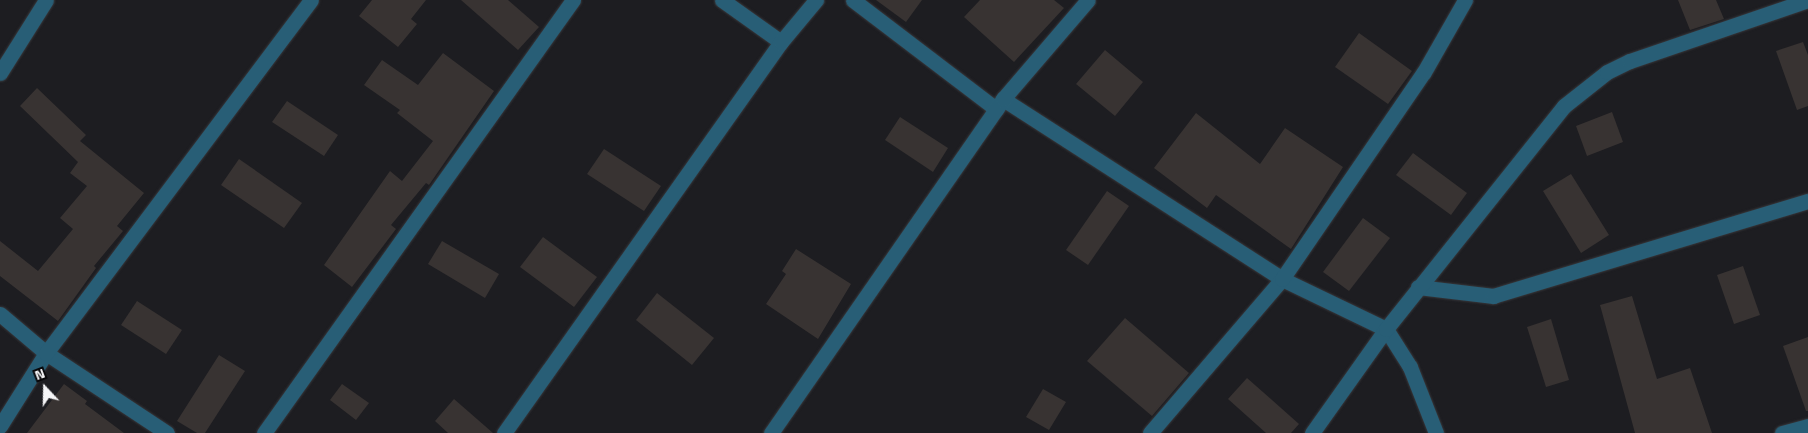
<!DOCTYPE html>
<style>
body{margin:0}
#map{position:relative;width:1808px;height:433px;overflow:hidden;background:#1d1d21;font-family:"Titillium Web",sans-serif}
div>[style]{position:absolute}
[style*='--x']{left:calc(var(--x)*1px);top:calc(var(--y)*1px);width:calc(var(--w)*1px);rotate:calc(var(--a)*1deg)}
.building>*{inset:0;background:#383332}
.roads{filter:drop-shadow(0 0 1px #37373b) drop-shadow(0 0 1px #37373b)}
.street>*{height:15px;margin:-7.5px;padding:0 7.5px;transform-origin:7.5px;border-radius:7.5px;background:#285e76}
span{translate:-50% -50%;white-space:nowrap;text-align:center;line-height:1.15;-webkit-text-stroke:4px #070709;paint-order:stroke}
.north{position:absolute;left:20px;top:363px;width:50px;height:50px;-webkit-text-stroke:4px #070709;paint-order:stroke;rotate:339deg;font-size:14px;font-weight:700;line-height:20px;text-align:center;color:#f5f5f7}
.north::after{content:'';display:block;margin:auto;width:18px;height:22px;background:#f5f5f7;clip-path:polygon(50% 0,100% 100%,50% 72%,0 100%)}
</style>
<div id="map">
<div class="building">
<i style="clip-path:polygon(372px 0,426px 0,411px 19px,417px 24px,398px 47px,359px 16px)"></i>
<i style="clip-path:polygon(461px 0,508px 0,539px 27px,518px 50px)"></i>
<i style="clip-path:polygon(876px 0,922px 0,906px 22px)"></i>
<i style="clip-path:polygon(980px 0,1054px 0,1064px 8px,1014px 62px,964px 17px)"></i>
<i style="clip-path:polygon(1678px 0,1716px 0,1724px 19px,1690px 30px)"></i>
<i style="clip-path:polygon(1359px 33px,1412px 71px,1388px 104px,1335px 67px)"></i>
<i style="clip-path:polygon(1803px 42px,1808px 55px,1808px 106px,1797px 110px,1776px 51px)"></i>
<i style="clip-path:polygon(1105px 50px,1143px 82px,1115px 116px,1076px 84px)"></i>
<i style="clip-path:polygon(443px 53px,494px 91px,429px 185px,426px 183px,391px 225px,396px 229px,352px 287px,324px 265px,390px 171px,402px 181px,433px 141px,397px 113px,400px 110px,364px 85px,382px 60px,418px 85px)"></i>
<i style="clip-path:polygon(37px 88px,86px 135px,80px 141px,144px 193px,117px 226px,123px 231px,94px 266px,96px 268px,58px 321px,0 276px,0 241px,38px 271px,73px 229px,60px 218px,87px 186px,70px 173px,78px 162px,20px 106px)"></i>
<i style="clip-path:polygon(287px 101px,338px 135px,324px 156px,272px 122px)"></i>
<i style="clip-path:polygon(1612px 112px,1623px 142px,1587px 156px,1576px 126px)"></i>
<i style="clip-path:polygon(1196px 113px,1260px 164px,1285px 128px,1343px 167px,1291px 249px,1216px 195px,1207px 208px,1154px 168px)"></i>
<i style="clip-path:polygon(900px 117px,948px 148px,933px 172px,885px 140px)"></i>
<i style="clip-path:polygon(604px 149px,661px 186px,644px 211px,587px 174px)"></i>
<i style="clip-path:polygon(1413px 153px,1467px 193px,1451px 215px,1396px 175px)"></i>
<i style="clip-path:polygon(239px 159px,302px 203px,284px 228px,221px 185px)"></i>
<i style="clip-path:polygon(1571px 174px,1609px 235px,1581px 253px,1543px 191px)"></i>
<i style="clip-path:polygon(1107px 191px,1129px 206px,1088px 265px,1066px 250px)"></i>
<i style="clip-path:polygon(1363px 218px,1390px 238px,1349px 291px,1323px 272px)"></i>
<i style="clip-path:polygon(543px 237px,597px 277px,574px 307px,520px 267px)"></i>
<i style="clip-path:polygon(442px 241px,499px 274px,485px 298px,428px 264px)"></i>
<i style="clip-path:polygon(796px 249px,851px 284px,818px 339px,766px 304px,786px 274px,782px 271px)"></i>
<i style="clip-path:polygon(1743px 266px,1760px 315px,1734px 324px,1717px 275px)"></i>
<i style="clip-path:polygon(657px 293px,714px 338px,692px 365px,636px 320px)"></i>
<i style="clip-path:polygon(1632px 296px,1657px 379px,1690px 368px,1712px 433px,1635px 433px,1600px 305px)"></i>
<i style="clip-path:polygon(137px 301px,182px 330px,166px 354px,121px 325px)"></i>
<i style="clip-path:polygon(1125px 318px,1189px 373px,1152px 416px,1087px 361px)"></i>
<i style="clip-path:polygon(1551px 319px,1569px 380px,1546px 387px,1527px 327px)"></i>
<i style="clip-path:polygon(1808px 337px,1808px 411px,1806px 411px,1783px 346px)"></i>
<i style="clip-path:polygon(219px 355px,245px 371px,205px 433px,197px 433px,177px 421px)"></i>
<i style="clip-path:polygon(1247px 378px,1299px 424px,1291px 433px,1266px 433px,1228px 399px)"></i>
<i style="clip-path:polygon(64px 384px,87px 401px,85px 404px,124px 433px,27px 433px)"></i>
<i style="clip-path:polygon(342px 384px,369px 403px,356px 420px,330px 400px)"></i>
<i style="clip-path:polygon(1043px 389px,1066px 402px,1049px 430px,1026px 417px)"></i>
<i style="clip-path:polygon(454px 399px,493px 433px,448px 433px,435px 421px)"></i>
</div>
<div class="roads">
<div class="street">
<i style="--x:722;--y:0;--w:72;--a:35.4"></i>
<i style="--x:853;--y:0;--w:180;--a:37.3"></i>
<i style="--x:0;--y:73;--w:86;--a:-57.8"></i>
<i style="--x:1003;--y:99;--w:332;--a:32.8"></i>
<i style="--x:1282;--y:279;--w:115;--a:25.7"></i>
<i style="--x:1386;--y:329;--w:45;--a:57.7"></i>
<i style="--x:1410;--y:367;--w:71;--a:68.5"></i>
<i style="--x:1418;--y:287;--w:76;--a:6.8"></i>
<i style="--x:1493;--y:296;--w:329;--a:-16.8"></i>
<i style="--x:0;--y:314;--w:60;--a:40.3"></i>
<i style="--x:46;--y:353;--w:145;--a:33.5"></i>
<i style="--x:0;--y:426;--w:86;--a:-57.8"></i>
<i style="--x:46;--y:353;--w:441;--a:-53.1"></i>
<i style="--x:264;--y:433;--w:532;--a:-54.49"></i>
<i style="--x:504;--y:433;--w:479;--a:-54.7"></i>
<i style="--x:781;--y:42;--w:55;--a:-50.2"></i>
<i style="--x:771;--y:433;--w:407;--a:-55.2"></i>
<i style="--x:1003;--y:99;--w:130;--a:-49.4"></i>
<i style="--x:1150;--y:433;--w:203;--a:-49.4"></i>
<i style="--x:1282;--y:279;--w:251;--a:-55.6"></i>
<i style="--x:1424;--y:72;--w:83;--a:-60.3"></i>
<i style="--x:1312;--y:433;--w:128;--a:-54.6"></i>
<i style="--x:1386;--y:329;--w:285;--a:-51.4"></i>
<i style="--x:1564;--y:106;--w:55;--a:-38.3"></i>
<i style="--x:1607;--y:72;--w:25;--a:-26"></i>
<i style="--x:1630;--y:61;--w:188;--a:-18.9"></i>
<i style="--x:1782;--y:433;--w:27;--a:-15"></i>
</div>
</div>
<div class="north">N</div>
</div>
